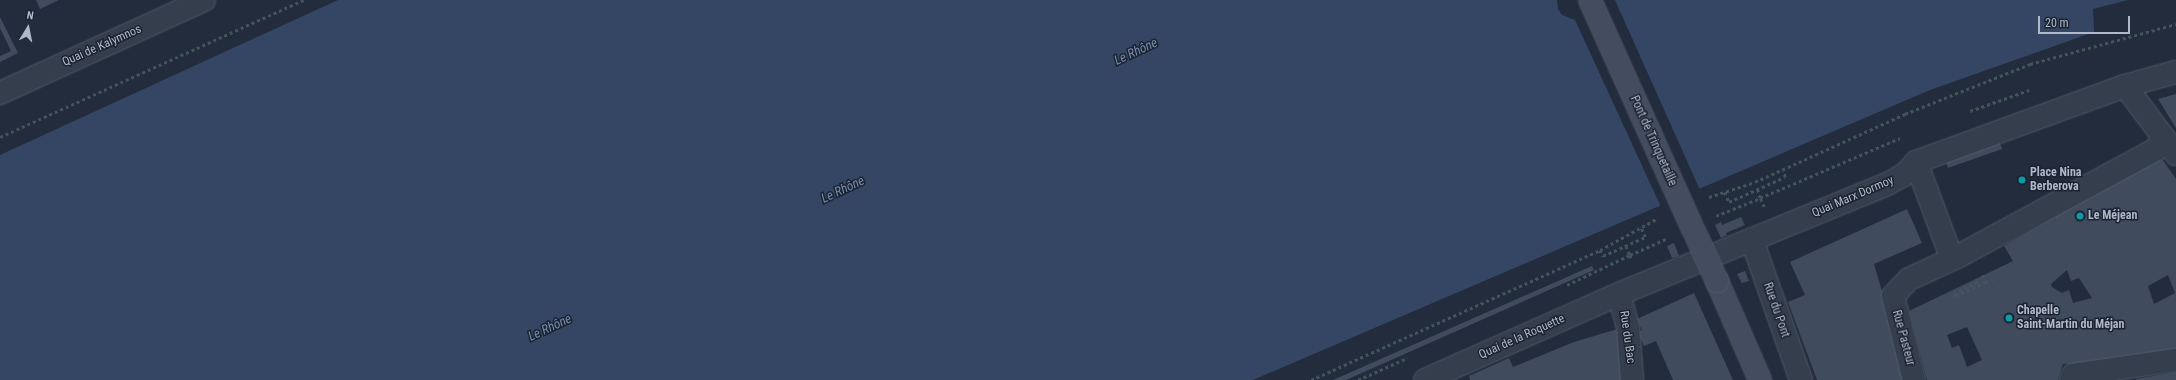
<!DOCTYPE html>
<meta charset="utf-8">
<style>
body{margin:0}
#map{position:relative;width:2176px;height:380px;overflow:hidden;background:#222c3c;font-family:"Roboto Condensed",sans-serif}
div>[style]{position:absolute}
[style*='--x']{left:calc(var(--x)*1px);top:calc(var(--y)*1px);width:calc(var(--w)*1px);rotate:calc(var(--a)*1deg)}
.water>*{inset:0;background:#354664}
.pier>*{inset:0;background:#222c3c}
.building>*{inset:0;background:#404b5e}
.path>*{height:2.5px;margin-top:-1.25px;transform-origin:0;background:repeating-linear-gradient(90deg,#41565a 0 3px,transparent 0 6px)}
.roads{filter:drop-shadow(0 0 1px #515967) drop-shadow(0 0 1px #515967)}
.street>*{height:22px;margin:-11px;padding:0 11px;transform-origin:11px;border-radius:11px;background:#353e4c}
.secondary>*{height:22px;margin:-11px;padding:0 11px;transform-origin:11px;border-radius:11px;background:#434d5f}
.bridges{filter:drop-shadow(0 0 1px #515967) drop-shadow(0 0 1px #515967)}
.secondary-bridge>*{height:22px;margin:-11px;padding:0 11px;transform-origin:11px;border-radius:11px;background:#434d5f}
.dots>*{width:11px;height:11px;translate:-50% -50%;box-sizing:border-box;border:2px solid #1b2331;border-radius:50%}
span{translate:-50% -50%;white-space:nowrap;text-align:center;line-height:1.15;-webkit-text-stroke:3px #1b2331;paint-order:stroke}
.street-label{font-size:12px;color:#b1b9c8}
.poi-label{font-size:12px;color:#b1b9c8;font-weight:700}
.left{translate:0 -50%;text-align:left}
.water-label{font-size:13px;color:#778eb1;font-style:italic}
.north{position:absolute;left:8px;top:8px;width:40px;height:40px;-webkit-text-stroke:3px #1b2331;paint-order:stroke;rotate:10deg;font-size:11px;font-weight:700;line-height:16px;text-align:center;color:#b1b9c8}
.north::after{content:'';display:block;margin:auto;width:14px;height:18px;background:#b1b9c8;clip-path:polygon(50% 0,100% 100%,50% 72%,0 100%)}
.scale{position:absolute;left:2038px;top:16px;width:92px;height:18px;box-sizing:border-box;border:2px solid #b1b9c8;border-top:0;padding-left:5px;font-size:12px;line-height:14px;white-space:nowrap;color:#b1b9c8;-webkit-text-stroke:3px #1b2331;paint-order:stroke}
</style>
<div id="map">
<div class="water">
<i style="clip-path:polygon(338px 0,2128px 0,2093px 9px,2094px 32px,1930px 90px,1253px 380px,0 380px,0 155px)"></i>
</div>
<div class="pier">
<i style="clip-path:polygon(1557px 0,1615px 0,1700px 190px,1661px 207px,1575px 20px,1562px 15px,1558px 9px)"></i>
</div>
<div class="building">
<i style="clip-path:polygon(36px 0,59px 0,40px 9px)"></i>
<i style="clip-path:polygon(0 17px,18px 53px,0 62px,0 56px,11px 51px,0 28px)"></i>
<i style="clip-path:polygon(2176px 94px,2176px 128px,2158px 99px)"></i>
<i style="clip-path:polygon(2000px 143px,2002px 149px,1948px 168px,1946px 162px)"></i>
<i style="clip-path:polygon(evenodd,2162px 159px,2176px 179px,2176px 353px,2111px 363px,2063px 364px,2058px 380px,1927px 380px,1909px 311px,2013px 261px,2004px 246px,2103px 189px,2162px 159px,2067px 270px,2071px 281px,2079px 278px,2092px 298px,2073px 303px,2069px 290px,2062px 293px,2052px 287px,2051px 284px,2067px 270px,2162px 159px,2168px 275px,2175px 293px,2154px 304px,2148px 286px,2168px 275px,2162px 159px,1967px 327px,1982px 360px,1967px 367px,1959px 345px,1952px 348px,1947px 335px,1967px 327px)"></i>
<i style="clip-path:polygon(1907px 209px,1922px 243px,1874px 264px,1908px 380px,1817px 380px,1788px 302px,1805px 295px,1790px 262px)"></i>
<i style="clip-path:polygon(1741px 217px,1745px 225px,1726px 233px,1727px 235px,1721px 238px,1715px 225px,1721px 222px,1722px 225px)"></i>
<i style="clip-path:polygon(1674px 243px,1679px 256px,1672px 258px,1667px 246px)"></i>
<i style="clip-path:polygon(1592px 266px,1594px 270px,1346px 380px,1333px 380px)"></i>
<i style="clip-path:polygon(1745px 271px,1749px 281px,1742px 283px,1737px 274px)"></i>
<i style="clip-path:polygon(1694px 293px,1733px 380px,1673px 380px,1656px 341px,1644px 346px,1638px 333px,1642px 330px,1637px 319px)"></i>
<i style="clip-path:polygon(1621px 328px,1624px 380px,1470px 380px,1469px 376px,1509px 358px,1513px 367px,1574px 342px)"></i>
<i style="clip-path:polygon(2176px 372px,2176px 380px,2136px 380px,2136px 379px)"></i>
</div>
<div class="path">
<i style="--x:1970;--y:111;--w:63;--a:-19.6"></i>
<i style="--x:0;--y:137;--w:333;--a:-24.3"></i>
<i style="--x:1725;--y:192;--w:11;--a:68"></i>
<i style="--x:1729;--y:202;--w:61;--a:-24.1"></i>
<i style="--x:1785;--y:177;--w:7;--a:-106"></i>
<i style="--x:1709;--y:197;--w:48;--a:-18.1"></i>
<i style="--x:1755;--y:182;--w:165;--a:-24.4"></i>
<i style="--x:1905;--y:114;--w:135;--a:-21.8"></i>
<i style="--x:2030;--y:64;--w:151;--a:-15.3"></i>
<i style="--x:1764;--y:207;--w:10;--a:-114"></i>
<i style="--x:1760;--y:198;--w:152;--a:-23.2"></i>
<i style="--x:1716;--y:216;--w:48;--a:-22.2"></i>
<i style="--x:1760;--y:198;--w:9;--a:-108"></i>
<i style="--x:1626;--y:246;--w:10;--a:66"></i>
<i style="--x:1630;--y:255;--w:42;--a:-24.1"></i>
<i style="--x:1600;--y:250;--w:7;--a:63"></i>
<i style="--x:1603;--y:256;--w:46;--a:-24.3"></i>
<i style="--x:1645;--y:237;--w:10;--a:-114"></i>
<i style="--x:1982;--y:275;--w:8;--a:60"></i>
<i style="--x:1986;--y:282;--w:7;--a:-27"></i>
<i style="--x:1992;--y:279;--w:2;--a:63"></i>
<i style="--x:1978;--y:282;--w:25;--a:154"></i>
<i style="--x:1955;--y:293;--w:3;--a:72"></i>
<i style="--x:1956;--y:296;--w:33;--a:-25"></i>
<i style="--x:1567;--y:285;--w:70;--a:-25.5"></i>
<i style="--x:1630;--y:255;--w:5;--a:68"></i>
<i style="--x:1311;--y:380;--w:317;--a:-24.2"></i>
<i style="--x:1600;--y:250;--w:66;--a:-28.9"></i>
<i style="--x:1358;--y:380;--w:54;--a:-24.2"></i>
</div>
<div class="roads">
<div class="street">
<i style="--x:2125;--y:86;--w:85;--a:53.1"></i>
<i style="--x:0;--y:93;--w:224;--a:-24.5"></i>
<i style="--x:1916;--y:162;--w:103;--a:69.6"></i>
<i style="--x:1752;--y:240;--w:148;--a:70.7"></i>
<i style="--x:1619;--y:294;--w:34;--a:75"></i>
<i style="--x:1628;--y:327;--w:53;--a:85.7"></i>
<i style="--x:1425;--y:380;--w:212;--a:-23.9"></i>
<i style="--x:1619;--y:294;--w:292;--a:-22.3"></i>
<i style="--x:1889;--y:183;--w:18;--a:-29"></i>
<i style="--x:1905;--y:174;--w:16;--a:-47"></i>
<i style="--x:1916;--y:162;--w:222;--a:-20"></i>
<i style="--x:2125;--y:86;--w:53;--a:-15.4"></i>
<i style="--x:1914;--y:380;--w:87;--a:-104"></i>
<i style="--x:1893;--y:296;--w:23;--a:-47"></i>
<i style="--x:1909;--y:279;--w:53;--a:-24.6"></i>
<i style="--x:1957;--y:257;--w:227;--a:-28.4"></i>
<i style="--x:2157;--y:149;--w:13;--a:-67"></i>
<i style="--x:2071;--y:380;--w:5;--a:-68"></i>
<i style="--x:2073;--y:375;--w:104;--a:-8.3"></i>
</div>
<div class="secondary">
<i style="--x:1717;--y:281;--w:108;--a:66.5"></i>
</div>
</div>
<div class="bridges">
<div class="secondary-bridge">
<i style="--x:1590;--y:0;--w:249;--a:65.8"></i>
<i style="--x:1695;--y:233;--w:53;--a:65.4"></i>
</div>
</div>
<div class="dots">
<i style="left:2022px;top:180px;background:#0f9aa8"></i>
<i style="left:2080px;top:216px;background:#0f9aa8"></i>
<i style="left:2009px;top:318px;background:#0f9aa8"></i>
</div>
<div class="street-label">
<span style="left:102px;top:46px;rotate:-24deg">Quai de Kalymnos</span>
<span style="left:1653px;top:141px;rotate:66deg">Pont de Trinquetaille</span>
<span style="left:1853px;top:197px;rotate:-23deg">Quai Marx Dormoy</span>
<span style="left:1776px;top:310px;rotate:71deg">Rue du Pont</span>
<span style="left:1522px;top:337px;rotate:-24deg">Quai de la Roquette</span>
<span style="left:1627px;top:337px;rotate:82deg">Rue du Bac</span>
<span style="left:1903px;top:338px;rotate:75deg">Rue Pasteur</span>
</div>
<div class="poi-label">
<span class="left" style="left:2030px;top:180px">Place Nina<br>Berberova</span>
<span class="left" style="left:2088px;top:216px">Le Méjean</span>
<span class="left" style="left:2017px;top:318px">Chapelle<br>Saint-Martin du Méjan</span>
</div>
<div class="water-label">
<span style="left:1136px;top:52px;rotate:-25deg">Le Rhône</span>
<span style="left:843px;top:190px;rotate:-25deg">Le Rhône</span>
<span style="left:550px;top:328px;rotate:-25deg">Le Rhône</span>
</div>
<div class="north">N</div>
<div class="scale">20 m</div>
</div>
